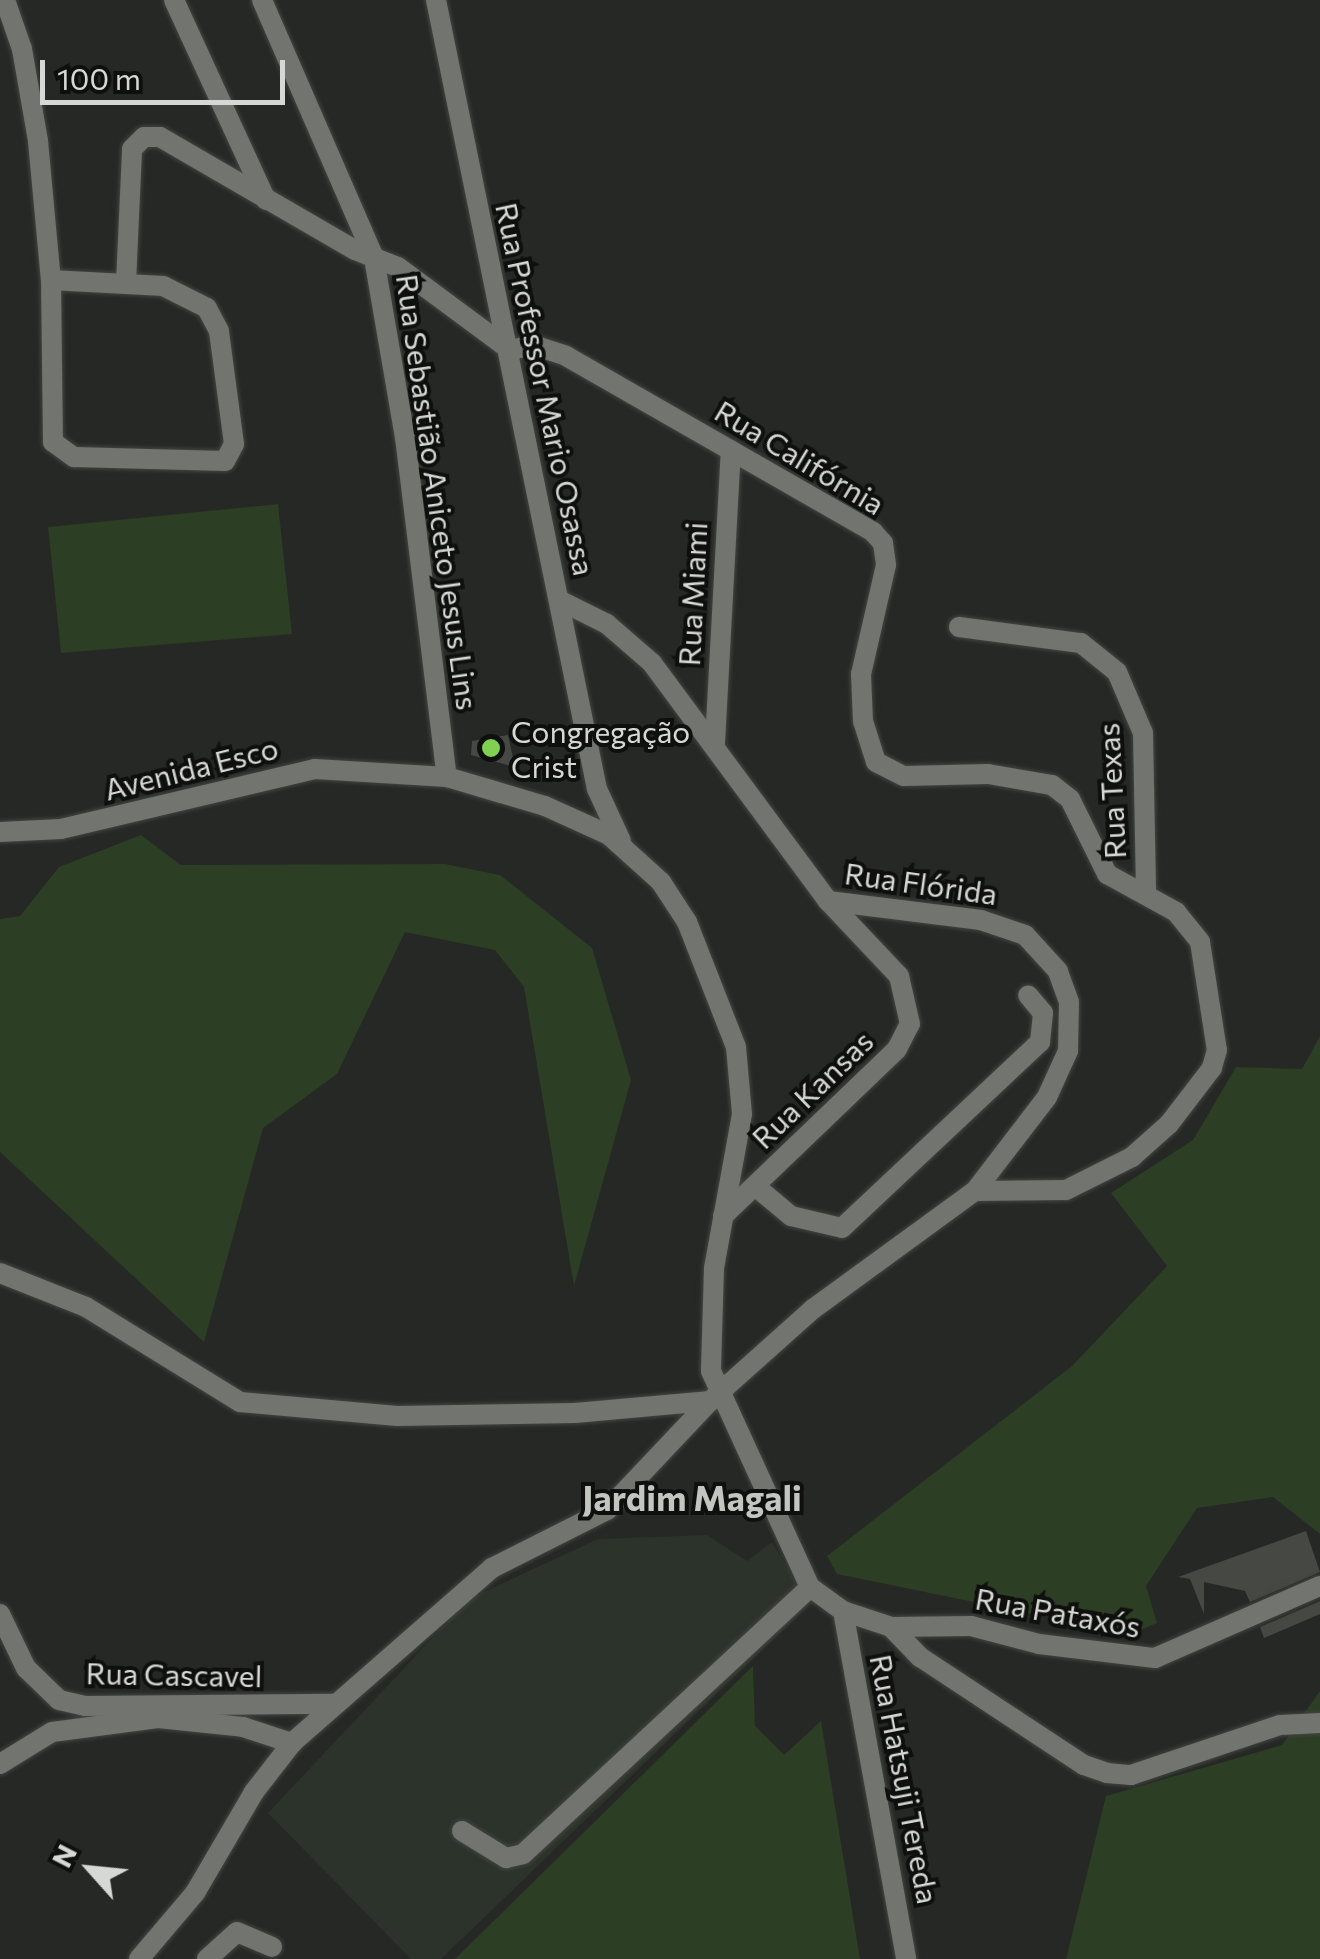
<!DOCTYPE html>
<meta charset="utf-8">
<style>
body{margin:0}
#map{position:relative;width:1320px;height:1959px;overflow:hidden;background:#252824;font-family:Commissioner,sans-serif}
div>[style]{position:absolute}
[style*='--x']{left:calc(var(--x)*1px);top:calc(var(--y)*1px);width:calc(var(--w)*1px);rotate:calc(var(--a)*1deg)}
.built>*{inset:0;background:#2c332a}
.green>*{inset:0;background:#2c3e23}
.building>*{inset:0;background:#454843}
.roads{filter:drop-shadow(0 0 2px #424541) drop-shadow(0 0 2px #424541)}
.minor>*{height:20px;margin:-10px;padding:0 10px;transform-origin:10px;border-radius:10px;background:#71746f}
.dots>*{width:28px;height:28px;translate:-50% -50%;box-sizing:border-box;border:5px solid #0f100e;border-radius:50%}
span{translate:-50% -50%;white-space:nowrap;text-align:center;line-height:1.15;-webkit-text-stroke:8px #0f100e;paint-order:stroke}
.street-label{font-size:30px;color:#d6d8d6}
.poi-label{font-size:30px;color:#d6d8d6}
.left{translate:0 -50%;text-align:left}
.quarter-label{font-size:35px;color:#c2c5c0;font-weight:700}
.north{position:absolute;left:40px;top:1819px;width:100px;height:100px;-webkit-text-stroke:8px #0f100e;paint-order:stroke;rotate:297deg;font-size:28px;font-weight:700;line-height:40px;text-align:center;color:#d6d8d6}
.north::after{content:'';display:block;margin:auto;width:35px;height:45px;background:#d6d8d6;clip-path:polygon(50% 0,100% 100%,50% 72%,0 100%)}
.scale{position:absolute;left:40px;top:60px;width:245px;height:45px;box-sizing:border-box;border:5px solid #d6d8d6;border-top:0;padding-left:12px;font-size:30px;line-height:35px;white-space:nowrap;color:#d6d8d6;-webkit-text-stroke:8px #0f100e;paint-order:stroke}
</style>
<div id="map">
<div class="built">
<i style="clip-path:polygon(707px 1535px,747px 1561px,772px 1542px,809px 1605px,441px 1959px,411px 1959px,268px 1813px,469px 1599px,598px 1539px)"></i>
</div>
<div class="green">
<i style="clip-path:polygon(278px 504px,292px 634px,61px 653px,48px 527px)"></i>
<i style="clip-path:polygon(141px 835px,181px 865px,445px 864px,500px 875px,592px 948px,631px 1080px,574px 1286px,524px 987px,495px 950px,405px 932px,337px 1074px,263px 1128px,204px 1342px,0 1152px,0 919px,20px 916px,59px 867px)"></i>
<i style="clip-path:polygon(1320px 1036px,1320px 1534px,1273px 1497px,1197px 1508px,1146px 1586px,1157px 1623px,1130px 1634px,837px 1574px,827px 1556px,1072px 1366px,1167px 1266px,1111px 1193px,1193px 1140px,1236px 1067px,1302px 1069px)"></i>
<i style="clip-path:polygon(753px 1666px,755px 1726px,784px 1755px,821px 1721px,860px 1959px,455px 1959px)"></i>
<i style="clip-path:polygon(1320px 1691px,1320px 1959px,1066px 1959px,1106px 1796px,1282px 1745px)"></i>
</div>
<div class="building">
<i style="clip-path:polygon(508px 735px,515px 767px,471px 755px,472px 741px)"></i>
<i style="clip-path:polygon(1306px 1531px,1320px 1572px,1250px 1602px,1245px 1591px,1204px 1582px,1204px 1614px,1190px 1579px,1178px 1577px)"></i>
<i style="clip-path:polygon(1320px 1601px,1320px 1614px,1264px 1638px,1260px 1627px)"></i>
</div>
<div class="roads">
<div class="minor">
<i style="--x:5;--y:0;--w:52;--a:70.9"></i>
<i style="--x:22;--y:49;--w:93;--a:80.1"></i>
<i style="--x:38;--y:141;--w:140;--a:84.7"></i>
<i style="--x:51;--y:280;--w:162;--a:89.3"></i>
<i style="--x:53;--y:442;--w:26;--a:36"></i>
<i style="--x:74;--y:457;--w:151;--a:1.5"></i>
<i style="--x:225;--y:461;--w:19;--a:-62"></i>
<i style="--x:234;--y:444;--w:114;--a:-97.6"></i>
<i style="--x:219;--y:331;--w:26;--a:-118"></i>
<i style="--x:207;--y:308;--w:49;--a:-153.4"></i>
<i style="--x:163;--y:286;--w:112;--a:-176.9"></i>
<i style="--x:174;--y:0;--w:220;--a:65.3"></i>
<i style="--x:262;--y:0;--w:281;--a:66.5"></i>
<i style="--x:374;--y:258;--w:182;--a:80.2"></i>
<i style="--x:405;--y:437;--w:343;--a:83"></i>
<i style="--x:436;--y:0;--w:805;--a:78.47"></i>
<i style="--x:597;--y:789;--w:57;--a:65.2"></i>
<i style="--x:126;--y:283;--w:134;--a:-87.4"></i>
<i style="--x:132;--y:149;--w:17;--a:-45"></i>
<i style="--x:144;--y:137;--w:16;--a:0"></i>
<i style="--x:160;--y:137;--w:225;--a:30.1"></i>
<i style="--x:355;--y:250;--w:46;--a:21.6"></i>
<i style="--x:398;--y:267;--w:139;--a:36.5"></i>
<i style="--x:510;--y:350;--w:24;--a:-12"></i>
<i style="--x:533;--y:345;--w:35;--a:18"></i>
<i style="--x:566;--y:356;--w:354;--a:29.8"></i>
<i style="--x:873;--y:532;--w:15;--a:48"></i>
<i style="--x:883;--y:543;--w:22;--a:82"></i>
<i style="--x:886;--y:565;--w:112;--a:102.9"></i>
<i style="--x:861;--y:674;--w:47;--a:87.6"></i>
<i style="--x:863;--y:721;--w:43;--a:72.4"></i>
<i style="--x:876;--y:762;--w:31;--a:27"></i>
<i style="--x:904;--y:776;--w:84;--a:-1.4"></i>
<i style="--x:988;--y:774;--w:65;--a:9.8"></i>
<i style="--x:1052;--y:785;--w:23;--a:38"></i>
<i style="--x:1070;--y:799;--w:84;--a:63.7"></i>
<i style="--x:1107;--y:874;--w:79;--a:28.8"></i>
<i style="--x:1176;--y:912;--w:38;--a:51"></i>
<i style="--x:1200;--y:942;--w:109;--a:81.1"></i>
<i style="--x:1217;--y:1050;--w:19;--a:106"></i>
<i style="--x:1212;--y:1068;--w:71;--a:127.5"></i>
<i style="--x:1169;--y:1124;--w:50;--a:138.3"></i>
<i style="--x:1132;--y:1157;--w:74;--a:153.4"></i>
<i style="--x:1066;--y:1190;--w:91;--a:179.4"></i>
<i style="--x:959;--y:627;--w:123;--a:7.5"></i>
<i style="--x:1081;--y:643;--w:46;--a:38.9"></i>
<i style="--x:1117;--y:672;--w:66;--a:66.9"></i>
<i style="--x:1143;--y:733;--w:159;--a:88.9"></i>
<i style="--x:715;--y:743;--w:293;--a:-86.9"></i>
<i style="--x:0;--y:832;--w:61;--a:-2.8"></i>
<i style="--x:61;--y:829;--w:261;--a:-13.3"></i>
<i style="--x:315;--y:769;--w:132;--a:3.5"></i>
<i style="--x:447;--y:777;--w:102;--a:16.5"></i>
<i style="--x:545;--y:806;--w:70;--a:24.4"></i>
<i style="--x:609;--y:835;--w:70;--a:42.1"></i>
<i style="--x:661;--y:882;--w:48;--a:57"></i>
<i style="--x:687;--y:922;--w:134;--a:68.6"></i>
<i style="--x:736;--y:1047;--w:67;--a:84.9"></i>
<i style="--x:742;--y:1114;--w:157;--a:100.3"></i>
<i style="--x:714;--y:1268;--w:103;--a:91.7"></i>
<i style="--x:711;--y:1371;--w:238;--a:65.4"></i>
<i style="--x:810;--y:1587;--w:41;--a:36"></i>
<i style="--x:843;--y:1611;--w:51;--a:18.4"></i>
<i style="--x:891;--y:1627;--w:42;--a:46"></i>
<i style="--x:920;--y:1657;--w:196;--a:33.4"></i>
<i style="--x:1084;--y:1765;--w:24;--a:19"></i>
<i style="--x:1107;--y:1773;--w:24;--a:5"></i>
<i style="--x:1131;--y:1775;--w:157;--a:-18.6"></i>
<i style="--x:1280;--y:1725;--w:40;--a:-2.9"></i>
<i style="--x:755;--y:1186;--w:47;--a:39.8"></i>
<i style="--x:791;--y:1216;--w:52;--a:13.2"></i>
<i style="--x:842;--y:1228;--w:272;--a:-43.2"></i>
<i style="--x:1040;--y:1042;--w:29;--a:-84"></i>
<i style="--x:1043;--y:1013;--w:23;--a:-130"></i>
<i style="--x:723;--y:1216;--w:241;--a:-43.8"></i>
<i style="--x:897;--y:1049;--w:28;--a:-63"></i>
<i style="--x:910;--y:1024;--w:49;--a:-102.9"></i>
<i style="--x:899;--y:976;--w:103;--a:-133.4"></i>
<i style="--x:0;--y:1273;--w:92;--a:21.6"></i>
<i style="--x:86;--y:1307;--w:181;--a:31.7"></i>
<i style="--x:240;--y:1402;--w:158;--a:5.1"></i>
<i style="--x:397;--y:1416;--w:178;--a:-1"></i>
<i style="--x:575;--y:1413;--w:136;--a:-5.1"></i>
<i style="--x:843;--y:1611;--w:354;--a:79.7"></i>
<i style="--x:0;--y:1614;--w:60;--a:64.3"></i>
<i style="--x:26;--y:1668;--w:46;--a:44.1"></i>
<i style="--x:59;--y:1700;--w:27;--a:13"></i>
<i style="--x:85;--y:1706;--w:250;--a:-0.5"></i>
<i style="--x:891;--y:1627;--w:80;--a:-0.7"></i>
<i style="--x:971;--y:1626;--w:70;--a:14.8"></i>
<i style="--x:1039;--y:1644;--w:117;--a:6.9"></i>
<i style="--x:1155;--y:1658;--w:180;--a:-23.6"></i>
<i style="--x:0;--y:1764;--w:61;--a:-31.6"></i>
<i style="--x:52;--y:1732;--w:107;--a:-7.5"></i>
<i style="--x:158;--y:1718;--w:85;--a:6"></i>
<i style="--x:243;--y:1727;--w:52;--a:18.1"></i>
<i style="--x:462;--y:1831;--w:52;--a:31.5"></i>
<i style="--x:506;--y:1858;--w:17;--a:-13"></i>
<i style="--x:523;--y:1854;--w:392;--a:-42.9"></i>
<i style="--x:139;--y:1959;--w:87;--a:-49.7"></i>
<i style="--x:195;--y:1893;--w:117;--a:-59.7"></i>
<i style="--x:254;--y:1792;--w:62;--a:-52.2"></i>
<i style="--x:292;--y:1743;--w:266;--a:-41.2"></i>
<i style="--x:492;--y:1568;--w:129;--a:-26.8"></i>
<i style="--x:607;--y:1510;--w:150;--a:-46.6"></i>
<i style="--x:710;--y:1401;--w:138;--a:-41.8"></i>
<i style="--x:813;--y:1309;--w:200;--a:-36.1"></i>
<i style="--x:975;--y:1191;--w:118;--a:-52.5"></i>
<i style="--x:1047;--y:1097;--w:51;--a:-65.5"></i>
<i style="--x:1068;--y:1051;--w:49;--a:-88.8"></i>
<i style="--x:1069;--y:1002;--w:33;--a:-110"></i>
<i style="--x:1058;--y:971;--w:49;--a:-132.5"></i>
<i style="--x:1025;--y:935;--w:46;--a:-161.2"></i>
<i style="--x:981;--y:920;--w:154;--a:-172.9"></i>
<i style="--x:828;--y:901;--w:296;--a:-126.5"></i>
<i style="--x:652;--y:663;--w:60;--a:-139.1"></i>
<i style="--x:607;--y:624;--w:54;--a:-153.4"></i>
<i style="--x:207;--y:1959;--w:40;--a:-42"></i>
<i style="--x:237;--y:1932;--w:38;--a:23"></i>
</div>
</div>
<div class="dots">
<i style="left:491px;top:748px;background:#80d051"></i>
</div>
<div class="street-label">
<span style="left:546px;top:389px;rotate:78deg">Rua Professor Mario Osassa</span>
<span style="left:800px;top:457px;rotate:31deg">Rua Califórnia</span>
<span style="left:438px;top:492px;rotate:82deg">Rua Sebastião Aniceto Jesus Lins</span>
<span style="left:692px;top:594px;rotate:-87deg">Rua Miami</span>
<span style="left:191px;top:768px;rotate:-14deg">Avenida Esco</span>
<span style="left:1111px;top:791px;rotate:-93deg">Rua Texas</span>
<span style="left:921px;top:883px;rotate:8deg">Rua Flórida</span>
<span style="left:812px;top:1089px;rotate:-44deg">Rua Kansas</span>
<span style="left:1058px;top:1612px;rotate:10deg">Rua Pataxós</span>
<span style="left:174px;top:1674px;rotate:1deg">Rua Cascavel</span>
<span style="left:905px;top:1779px;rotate:79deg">Rua Hatsuji Tereda</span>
</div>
<div class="poi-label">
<span class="left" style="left:511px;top:748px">Congregação<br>Crist</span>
</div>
<div class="quarter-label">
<span style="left:692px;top:1497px">Jardim Magali</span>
</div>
<div class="north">N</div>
<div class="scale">100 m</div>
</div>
